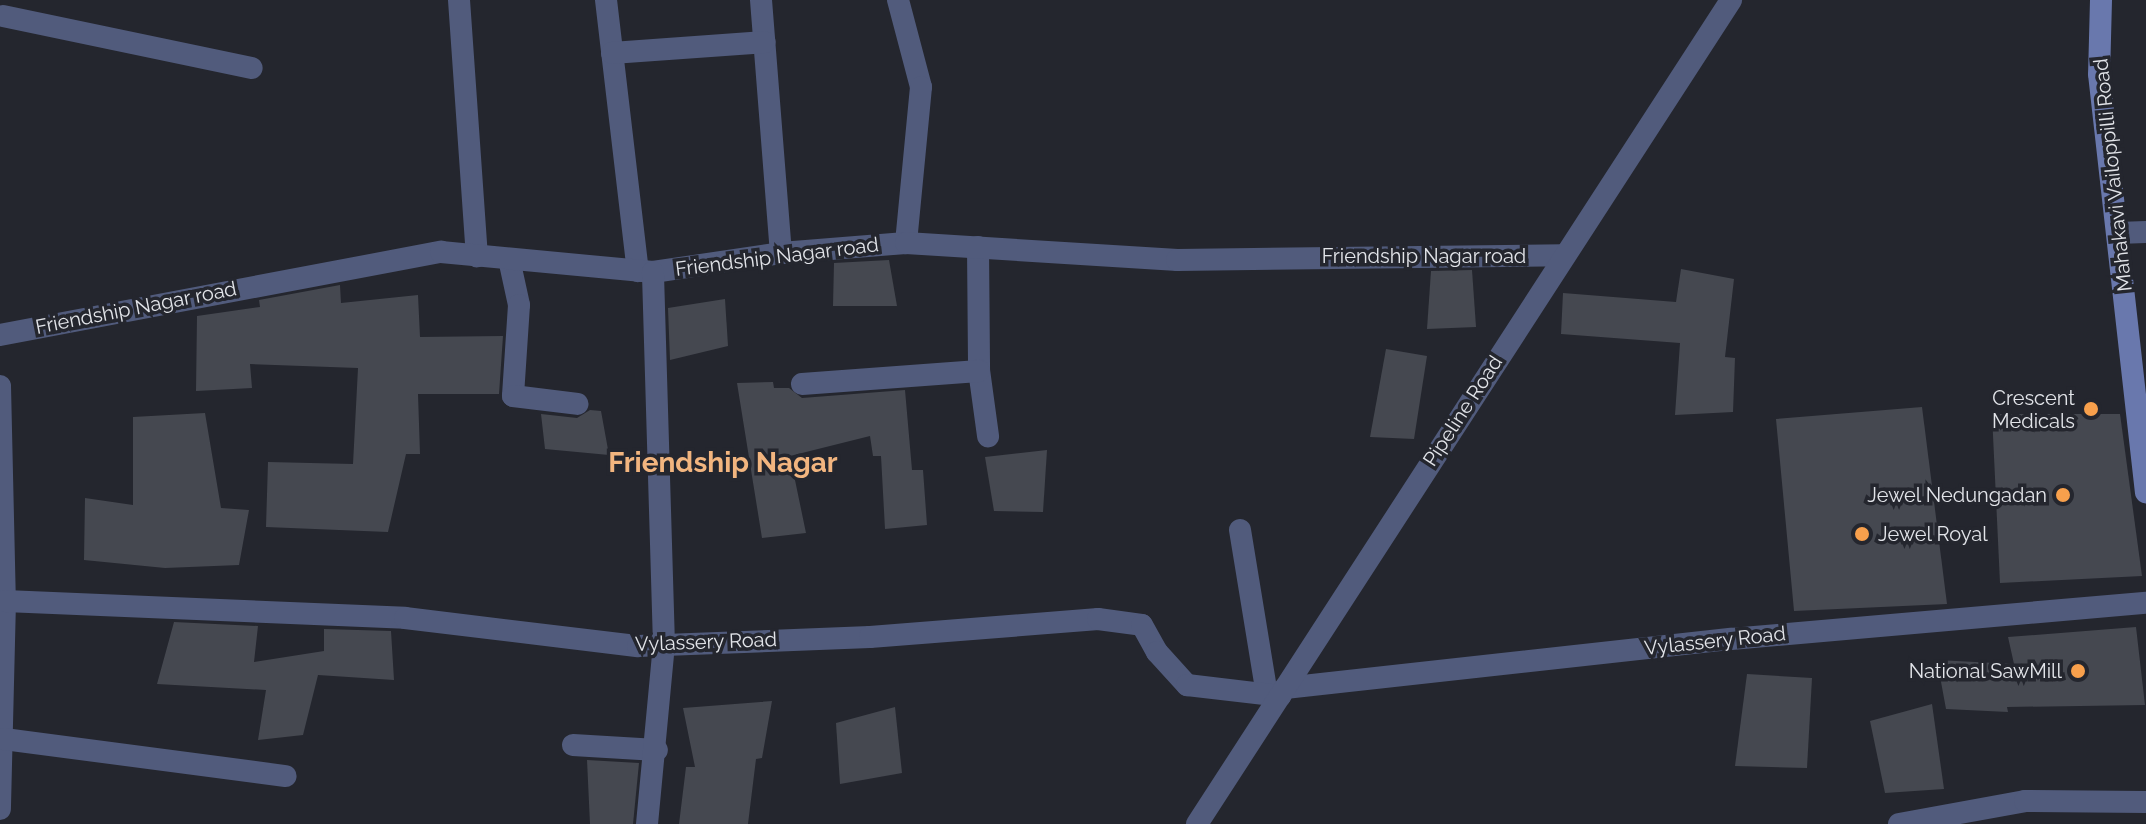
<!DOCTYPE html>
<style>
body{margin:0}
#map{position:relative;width:2146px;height:824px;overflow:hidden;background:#24262e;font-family:Raleway,sans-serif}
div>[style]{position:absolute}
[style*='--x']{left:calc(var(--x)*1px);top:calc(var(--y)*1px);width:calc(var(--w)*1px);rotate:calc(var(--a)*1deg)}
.building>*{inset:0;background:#454850}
.minor>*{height:22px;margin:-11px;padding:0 11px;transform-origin:11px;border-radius:11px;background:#515b7c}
.tertiary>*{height:22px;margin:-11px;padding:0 11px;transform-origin:11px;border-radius:11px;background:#515b7c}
.secondary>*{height:22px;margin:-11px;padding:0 11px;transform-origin:11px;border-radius:11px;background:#6978ad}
.dots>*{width:22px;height:22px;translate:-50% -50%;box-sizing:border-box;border:4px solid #24262e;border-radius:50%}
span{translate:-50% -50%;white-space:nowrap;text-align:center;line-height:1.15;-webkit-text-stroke:7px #24262e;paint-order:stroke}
.street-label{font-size:20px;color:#e2e4e9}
.poi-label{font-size:20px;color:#e2e4e9}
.right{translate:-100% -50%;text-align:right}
.left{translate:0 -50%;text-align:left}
.district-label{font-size:28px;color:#f2b57f;font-weight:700}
</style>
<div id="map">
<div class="building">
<i style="clip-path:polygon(889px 260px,897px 306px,833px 306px,834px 263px)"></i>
<i style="clip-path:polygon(1681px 269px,1734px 279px,1725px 357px,1735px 358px,1733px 412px,1675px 415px,1680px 343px,1561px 334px,1563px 293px,1676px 302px)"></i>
<i style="clip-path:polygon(1472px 270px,1476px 327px,1427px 329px,1431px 271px)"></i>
<i style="clip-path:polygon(340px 285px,341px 303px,418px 295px,420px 337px,503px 336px,499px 394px,418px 394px,420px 454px,406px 454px,388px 532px,266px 527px,268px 462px,353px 464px,358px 368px,250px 364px,252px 388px,196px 391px,197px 316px,260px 307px,259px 300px)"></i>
<i style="clip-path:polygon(725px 299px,728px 346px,670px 360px,668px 308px)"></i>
<i style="clip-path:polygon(1386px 349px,1427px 356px,1414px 439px,1370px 437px)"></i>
<i style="clip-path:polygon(773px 382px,774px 388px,789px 388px,802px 398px,905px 390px,912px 470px,923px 470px,927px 525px,885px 529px,881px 456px,873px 456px,870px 436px,790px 456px,806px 533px,762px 538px,737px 383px)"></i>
<i style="clip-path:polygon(1922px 407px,1947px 604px,1794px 611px,1776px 419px)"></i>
<i style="clip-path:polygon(590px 410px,601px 411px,609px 455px,545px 449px,541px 414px,577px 418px)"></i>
<i style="clip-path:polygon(205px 413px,221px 508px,249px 510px,239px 565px,165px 568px,84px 560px,85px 498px,133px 505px,133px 417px)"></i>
<i style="clip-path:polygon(1992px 414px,2120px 414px,2142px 576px,2000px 583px)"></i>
<i style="clip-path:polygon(1047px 450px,1043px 512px,994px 511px,985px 457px)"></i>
<i style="clip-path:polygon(174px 622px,258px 626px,254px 662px,324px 651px,324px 629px,391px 631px,394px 680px,318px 675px,303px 735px,258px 740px,266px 690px,157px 684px)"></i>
<i style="clip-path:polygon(2136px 627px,2145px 705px,2007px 707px,2008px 712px,1946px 709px,1937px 660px,2014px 664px,2008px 637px)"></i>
<i style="clip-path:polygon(1747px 674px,1812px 678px,1807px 768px,1735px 766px)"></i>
<i style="clip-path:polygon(772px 701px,762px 758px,756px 759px,748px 824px,679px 824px,686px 767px,695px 767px,683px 708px)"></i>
<i style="clip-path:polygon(1932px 704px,1944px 789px,1885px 793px,1870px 721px)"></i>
<i style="clip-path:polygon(895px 707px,902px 773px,840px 784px,836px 723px)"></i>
<i style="clip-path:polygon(587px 760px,639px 763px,633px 824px,590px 824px)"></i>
</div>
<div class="minor">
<i style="--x:459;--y:0;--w:257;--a:86"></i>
<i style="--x:606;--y:0;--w:273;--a:83.3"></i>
<i style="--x:761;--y:0;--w:254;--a:85.5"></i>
<i style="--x:898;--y:0;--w:90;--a:75.2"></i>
<i style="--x:921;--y:87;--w:157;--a:95.5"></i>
<i style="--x:3;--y:16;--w:254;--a:11.8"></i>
<i style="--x:612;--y:53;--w:153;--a:-4.1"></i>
<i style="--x:2118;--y:233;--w:28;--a:-2"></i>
<i style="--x:978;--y:247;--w:123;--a:89.5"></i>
<i style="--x:979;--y:370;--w:67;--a:82.2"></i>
<i style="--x:509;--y:259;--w:47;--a:77.7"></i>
<i style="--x:519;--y:305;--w:91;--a:93.8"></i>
<i style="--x:513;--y:396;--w:65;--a:7"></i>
<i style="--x:0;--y:335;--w:449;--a:-10.7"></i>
<i style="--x:441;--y:252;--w:213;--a:5.4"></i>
<i style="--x:653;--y:272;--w:129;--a:-8.4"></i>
<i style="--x:781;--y:253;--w:125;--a:-4.6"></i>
<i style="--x:906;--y:243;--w:272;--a:3.6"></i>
<i style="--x:1177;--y:260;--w:386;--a:-0.7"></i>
<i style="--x:802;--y:384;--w:177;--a:-4.2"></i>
<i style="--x:0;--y:386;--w:215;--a:88.7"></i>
<i style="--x:5;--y:601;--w:208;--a:91.4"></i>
<i style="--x:1240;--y:530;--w:167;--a:80.7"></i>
<i style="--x:5;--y:601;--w:400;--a:2.4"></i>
<i style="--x:405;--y:618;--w:235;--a:6.9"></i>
<i style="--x:638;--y:646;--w:232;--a:-2.2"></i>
<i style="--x:870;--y:637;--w:229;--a:-4.5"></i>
<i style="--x:1098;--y:619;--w:44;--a:7.8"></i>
<i style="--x:1142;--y:625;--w:31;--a:61"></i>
<i style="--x:1157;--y:652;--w:45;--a:47.7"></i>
<i style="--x:1187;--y:685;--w:94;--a:6.7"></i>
<i style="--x:1285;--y:688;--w:449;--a:-6.3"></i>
<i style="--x:1731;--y:639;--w:417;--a:-5"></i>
<i style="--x:4;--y:739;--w:284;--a:7.5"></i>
<i style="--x:573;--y:745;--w:84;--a:3.4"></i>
<i style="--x:647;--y:824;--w:180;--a:-84.6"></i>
<i style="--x:664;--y:645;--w:373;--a:-91.7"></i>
<i style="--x:1899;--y:824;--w:128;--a:-10.3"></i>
<i style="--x:2025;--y:801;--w:121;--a:0.5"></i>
</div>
<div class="tertiary">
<i style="--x:1197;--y:824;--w:982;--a:-57.05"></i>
</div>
<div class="secondary">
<i style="--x:2101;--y:0;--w:74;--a:91.5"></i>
<i style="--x:2099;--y:74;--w:421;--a:83.6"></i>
</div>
<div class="dots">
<i style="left:2091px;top:409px;background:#f8a04c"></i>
<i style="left:2063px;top:495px;background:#f8a04c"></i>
<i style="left:1862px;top:534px;background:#f8a04c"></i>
<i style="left:2078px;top:671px;background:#f8a04c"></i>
</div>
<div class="street-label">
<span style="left:2113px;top:175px;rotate:-96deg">Mahakavi Vailoppilli Road</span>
<span style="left:1424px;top:256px">Friendship Nagar road</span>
<span style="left:777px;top:257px;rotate:-7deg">Friendship Nagar road</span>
<span style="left:136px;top:308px;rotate:-11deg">Friendship Nagar road</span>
<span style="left:1463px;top:411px;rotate:-57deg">Pipeline Road</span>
<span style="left:1715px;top:641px;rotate:-6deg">Vylassery Road</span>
<span style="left:706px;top:642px;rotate:-2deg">Vylassery Road</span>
</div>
<div class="poi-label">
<span class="right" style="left:2075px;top:410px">Crescent<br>Medicals</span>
<span class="right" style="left:2047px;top:495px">Jewel Nedungadan</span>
<span class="left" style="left:1878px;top:534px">Jewel Royal</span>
<span class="right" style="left:2062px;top:671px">National SawMill</span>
</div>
<div class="district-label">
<span style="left:723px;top:463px">Friendship Nagar</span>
</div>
</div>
